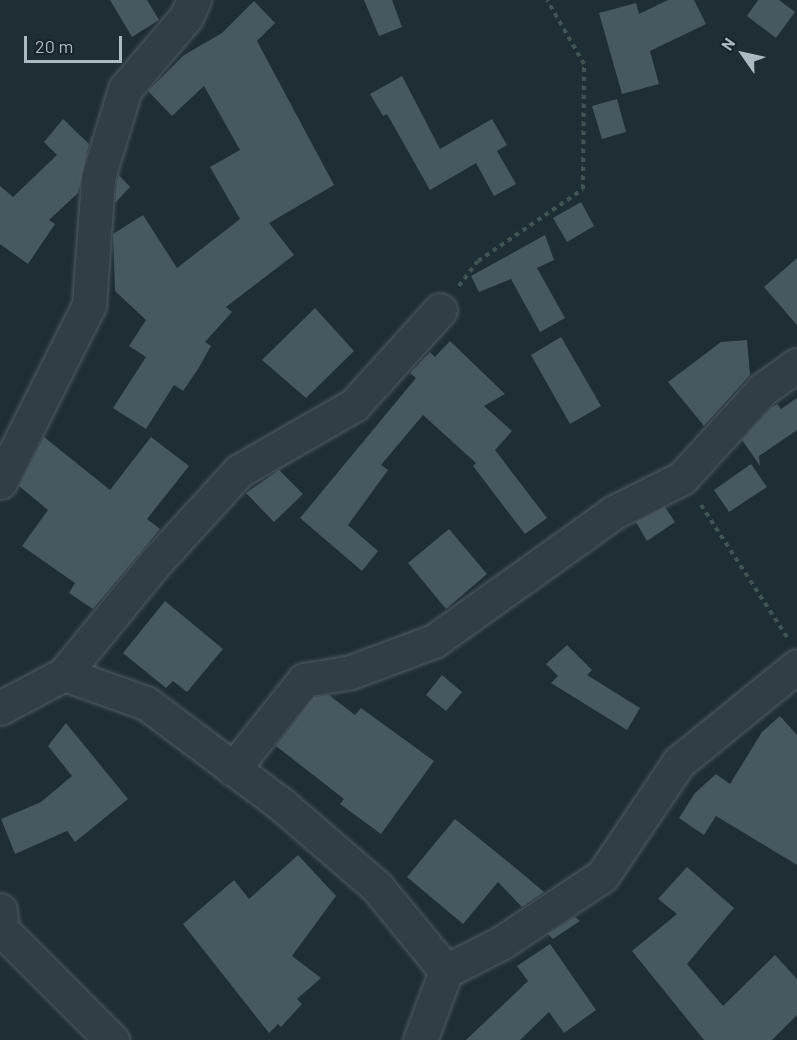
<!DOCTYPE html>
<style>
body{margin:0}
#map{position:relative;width:797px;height:1040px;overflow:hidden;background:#1f2d35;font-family:Barlow,sans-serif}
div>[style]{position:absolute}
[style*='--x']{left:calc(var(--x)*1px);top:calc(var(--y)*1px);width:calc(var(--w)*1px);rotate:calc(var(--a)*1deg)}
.building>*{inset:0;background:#475861}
.path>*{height:4px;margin-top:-2px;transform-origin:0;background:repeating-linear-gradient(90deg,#405553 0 4.5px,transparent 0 9px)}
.roads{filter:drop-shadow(0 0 2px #505c64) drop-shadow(0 0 2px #505c64)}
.street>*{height:33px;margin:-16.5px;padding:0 16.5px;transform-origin:16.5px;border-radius:16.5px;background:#323e46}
span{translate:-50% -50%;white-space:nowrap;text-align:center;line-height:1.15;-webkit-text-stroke:5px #18232a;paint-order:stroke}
.north{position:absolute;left:713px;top:24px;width:60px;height:60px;-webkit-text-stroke:4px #18232a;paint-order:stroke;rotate:304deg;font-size:16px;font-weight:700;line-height:24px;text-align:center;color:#acbac3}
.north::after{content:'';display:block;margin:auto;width:21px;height:27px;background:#acbac3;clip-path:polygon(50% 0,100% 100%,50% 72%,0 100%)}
.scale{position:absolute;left:24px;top:36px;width:98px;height:27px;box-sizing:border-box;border:3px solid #acbac3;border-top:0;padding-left:8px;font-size:18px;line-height:21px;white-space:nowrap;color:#acbac3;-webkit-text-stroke:4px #18232a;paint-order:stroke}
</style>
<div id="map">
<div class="building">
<i style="clip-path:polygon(110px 0,147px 0,159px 20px,132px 37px)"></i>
<i style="clip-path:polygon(364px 0,392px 0,402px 27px,379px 36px)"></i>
<i style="clip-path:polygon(668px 0,694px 0,706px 24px,650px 51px,659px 84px,622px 94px,599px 13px,636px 3px,639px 14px)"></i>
<i style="clip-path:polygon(758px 0,779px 0,795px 12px,776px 38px,747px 16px)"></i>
<i style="clip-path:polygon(254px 1px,275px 23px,257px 41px,334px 185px,269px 223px,294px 255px,226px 307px,232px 312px,205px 342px,211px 346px,198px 369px,183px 391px,174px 385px,146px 429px,113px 408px,146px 357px,129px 346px,146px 320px,115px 291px,113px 234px,143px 215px,177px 268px,240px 219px,210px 167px,240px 150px,204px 86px,172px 116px,148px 91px,184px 55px,222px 33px)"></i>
<i style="clip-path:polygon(402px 76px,440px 149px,492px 119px,507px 145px,497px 151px,516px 184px,494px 196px,476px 163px,430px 190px,387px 114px,383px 116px,370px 94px)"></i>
<i style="clip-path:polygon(617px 99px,626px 132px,602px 139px,592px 106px)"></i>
<i style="clip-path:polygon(63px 119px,89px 144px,78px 193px,49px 220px,55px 224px,28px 264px,0 244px,0 186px,13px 197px,57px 155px,44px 142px)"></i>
<i style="clip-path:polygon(119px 175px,130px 187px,115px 203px,117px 181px)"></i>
<i style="clip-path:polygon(581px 202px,594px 226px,567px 242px,553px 218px)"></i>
<i style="clip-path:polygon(545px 235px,554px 260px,537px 268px,565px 318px,540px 332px,511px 279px,479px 292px,471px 276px)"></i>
<i style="clip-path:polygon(797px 258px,797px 325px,764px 287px)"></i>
<i style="clip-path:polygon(315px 308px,354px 351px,306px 398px,262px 360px)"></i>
<i style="clip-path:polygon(561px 337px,601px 406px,570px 424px,531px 355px)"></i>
<i style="clip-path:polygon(747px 340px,750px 375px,704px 426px,668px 382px,721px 342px)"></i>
<i style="clip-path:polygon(450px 341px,505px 394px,484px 406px,512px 431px,495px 450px,547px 518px,525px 534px,473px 466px,476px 463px,423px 415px,381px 465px,388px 470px,348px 525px,378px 551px,362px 571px,300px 518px,416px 378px,410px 373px,430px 352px,435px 357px)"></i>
<i style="clip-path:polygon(797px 398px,797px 430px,759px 456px,760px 466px,742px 440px,771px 408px,777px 404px,781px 409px)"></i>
<i style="clip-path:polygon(44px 437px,110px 490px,151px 437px,189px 466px,147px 519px,160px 529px,93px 609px,69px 593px,75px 583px,22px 546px,48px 510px,19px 486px)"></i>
<i style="clip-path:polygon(751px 464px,767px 487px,729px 512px,714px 490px)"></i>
<i style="clip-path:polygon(279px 470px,303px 494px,274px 522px,246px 493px)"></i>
<i style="clip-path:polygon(665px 507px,675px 522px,647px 541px,636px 522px)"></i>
<i style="clip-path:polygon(449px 529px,487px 574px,446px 609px,408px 563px)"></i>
<i style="clip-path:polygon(165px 601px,223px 649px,187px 692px,173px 681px,166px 688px,123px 653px)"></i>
<i style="clip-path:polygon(567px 645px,592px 670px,587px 675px,640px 708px,627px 730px,551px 683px,558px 676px,546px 664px)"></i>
<i style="clip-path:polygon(442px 675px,462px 692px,446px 711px,426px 695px)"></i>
<i style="clip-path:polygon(329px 695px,355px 715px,361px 708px,434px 761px,381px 834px,340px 804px,344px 799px,276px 746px,314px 697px)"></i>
<i style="clip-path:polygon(780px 716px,797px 735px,797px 865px,716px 816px,704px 835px,679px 818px,695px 793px,716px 774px,730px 784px,762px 732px)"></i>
<i style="clip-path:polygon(66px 723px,128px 799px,75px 842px,67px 831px,15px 854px,1px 819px,41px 802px,72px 776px,48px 746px)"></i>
<i style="clip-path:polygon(455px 819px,512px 865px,544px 892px,522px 907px,498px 882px,463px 924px,407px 877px)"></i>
<i style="clip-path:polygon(298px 855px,336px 896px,292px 956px,321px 978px,297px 999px,302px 1004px,281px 1027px,278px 1024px,269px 1033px,183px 924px,234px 880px,249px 899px)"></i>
<i style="clip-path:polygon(687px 867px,734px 908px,687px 964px,723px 1006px,775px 955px,797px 979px,797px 1015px,772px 1040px,704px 1040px,632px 951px,677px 914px,658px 899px)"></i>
<i style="clip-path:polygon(575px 917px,580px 921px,553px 939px,548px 934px)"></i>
<i style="clip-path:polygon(550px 944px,596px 1010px,564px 1033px,549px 1012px,520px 1040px,466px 1040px,528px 981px,517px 966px)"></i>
</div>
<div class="path">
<i style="--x:459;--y:286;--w:31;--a:-53"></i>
<i style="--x:478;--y:261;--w:127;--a:-34.4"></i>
<i style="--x:583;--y:189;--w:125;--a:-89.5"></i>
<i style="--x:584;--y:64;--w:74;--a:-120"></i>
<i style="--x:701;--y:505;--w:158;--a:56.9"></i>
</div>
<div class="roads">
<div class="street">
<i style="--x:0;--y:482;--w:198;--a:-63.3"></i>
<i style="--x:89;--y:305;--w:127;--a:-85.9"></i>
<i style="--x:98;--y:178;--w:93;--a:-73.1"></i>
<i style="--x:125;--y:89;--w:94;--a:-49.7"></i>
<i style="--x:186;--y:17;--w:19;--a:-65"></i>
<i style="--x:64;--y:674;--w:142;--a:-50.7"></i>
<i style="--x:154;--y:564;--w:126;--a:-47.6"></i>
<i style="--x:239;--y:471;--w:133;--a:-29.9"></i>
<i style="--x:354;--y:405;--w:128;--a:-47.8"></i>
<i style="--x:0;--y:708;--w:72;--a:-28"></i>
<i style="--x:64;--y:674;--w:87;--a:19.5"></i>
<i style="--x:146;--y:703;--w:169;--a:36.8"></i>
<i style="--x:281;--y:804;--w:127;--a:40.8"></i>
<i style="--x:377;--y:887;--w:109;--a:50.6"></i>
<i style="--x:233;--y:769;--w:114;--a:-51.4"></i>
<i style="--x:304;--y:680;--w:48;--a:-9.7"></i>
<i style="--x:351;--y:672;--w:89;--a:-20.5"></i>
<i style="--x:434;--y:641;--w:221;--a:-35.6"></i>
<i style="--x:614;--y:512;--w:76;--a:-26.6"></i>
<i style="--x:682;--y:478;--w:120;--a:-47.7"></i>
<i style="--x:763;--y:389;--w:42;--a:-35.2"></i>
<i style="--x:0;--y:910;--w:20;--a:84"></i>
<i style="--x:2;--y:930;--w:156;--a:45"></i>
<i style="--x:420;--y:1040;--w:74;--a:-69.4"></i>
<i style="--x:446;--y:971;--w:62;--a:-27"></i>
<i style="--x:501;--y:943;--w:121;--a:-33.6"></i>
<i style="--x:602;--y:876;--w:138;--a:-56"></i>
<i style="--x:679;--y:762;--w:152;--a:-39.1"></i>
</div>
</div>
<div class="north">N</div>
<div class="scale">20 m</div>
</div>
